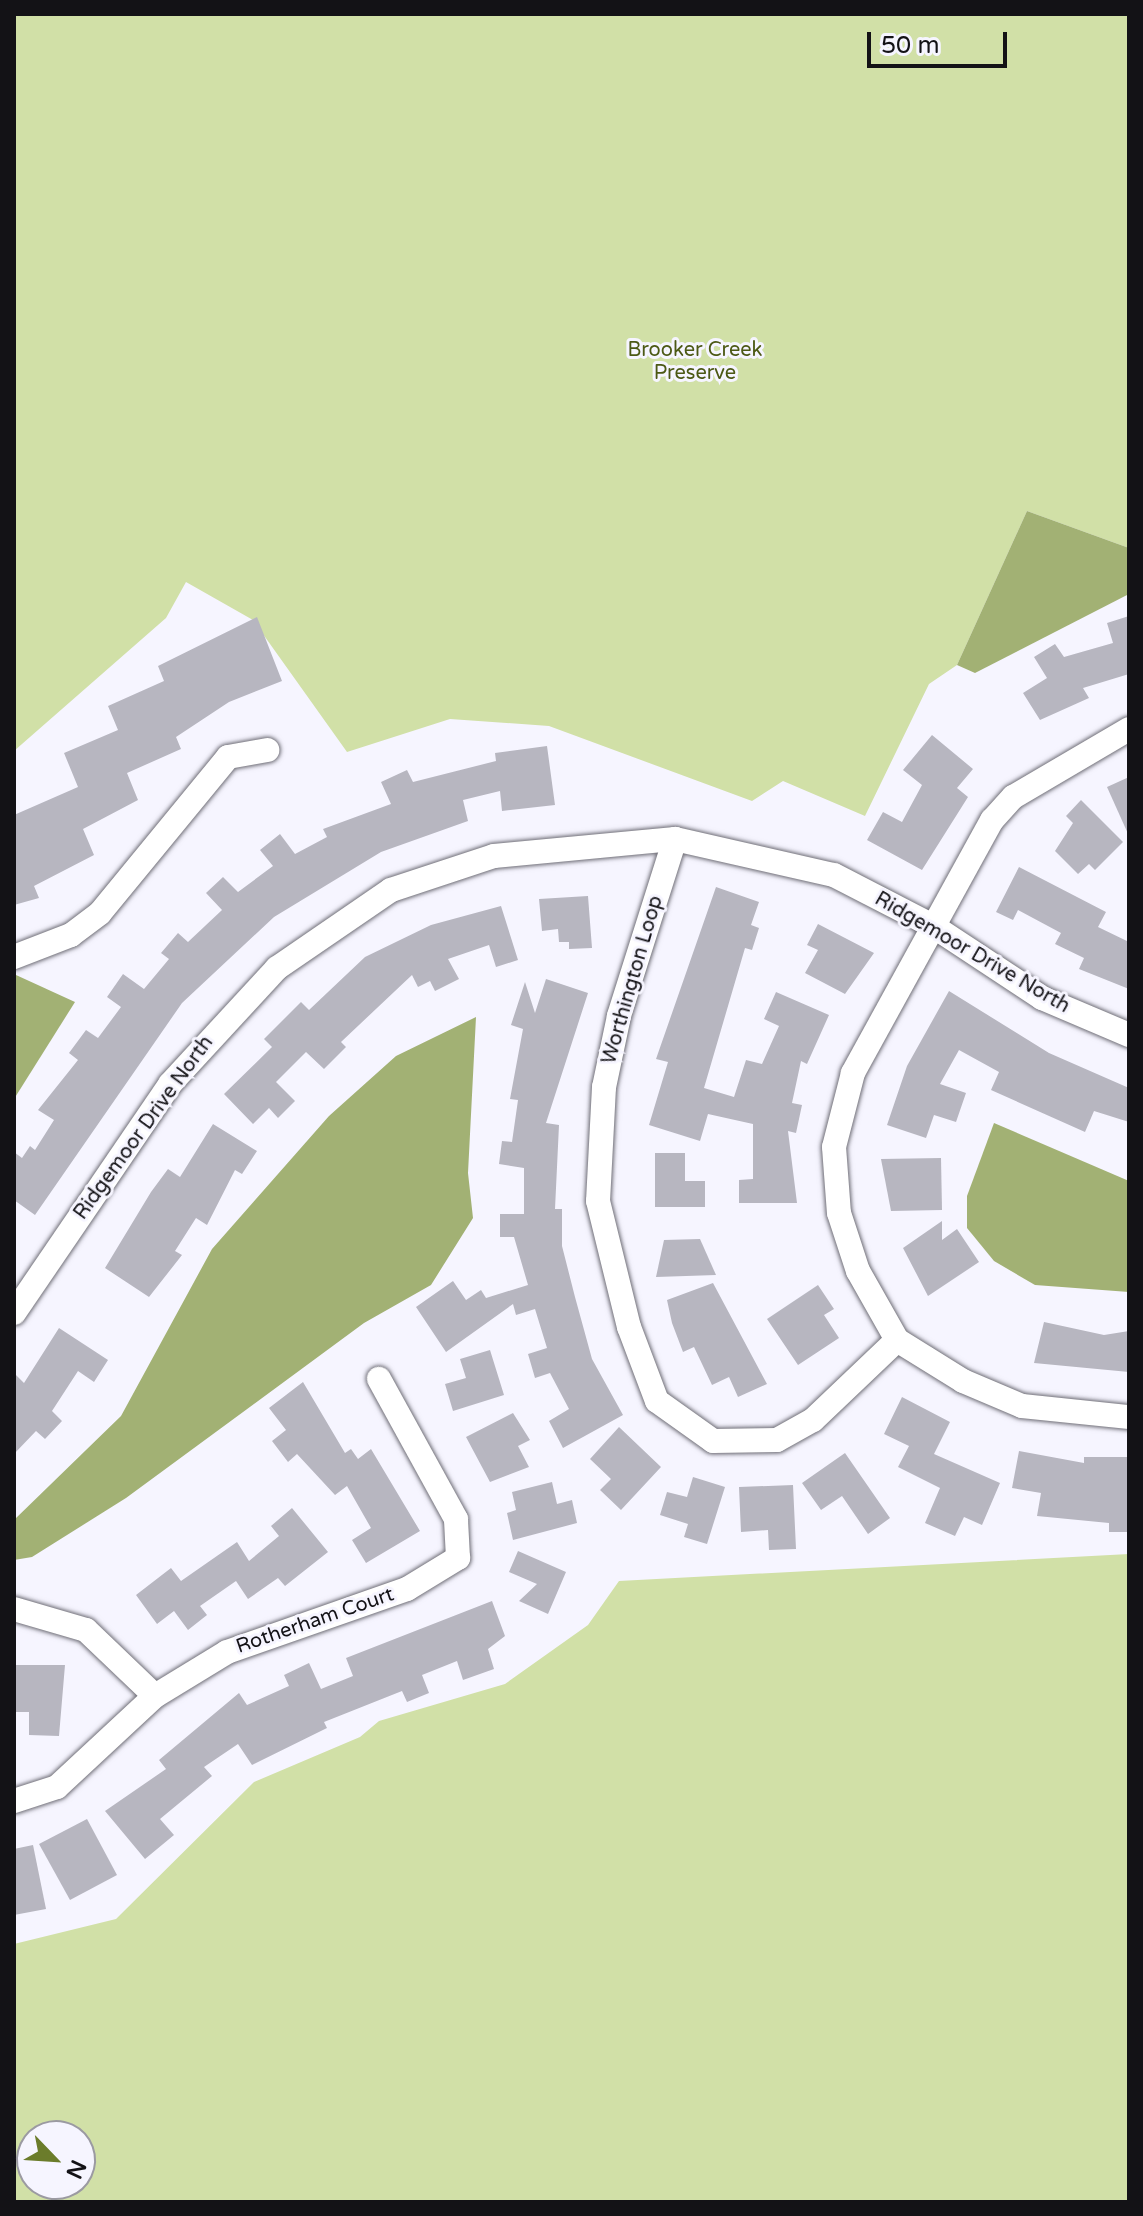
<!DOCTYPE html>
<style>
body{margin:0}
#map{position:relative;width:1143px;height:2216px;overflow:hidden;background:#f6f5ff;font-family:"Varela Round",sans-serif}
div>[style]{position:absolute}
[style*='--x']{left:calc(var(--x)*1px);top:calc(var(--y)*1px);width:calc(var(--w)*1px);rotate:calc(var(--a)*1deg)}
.green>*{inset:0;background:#d1e0a7}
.water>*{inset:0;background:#a2b174}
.building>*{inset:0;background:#b7b6c0}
.roads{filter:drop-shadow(0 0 2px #706f78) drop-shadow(0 0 2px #706f78)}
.minor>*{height:24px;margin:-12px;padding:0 12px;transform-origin:12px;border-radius:12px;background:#fff}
span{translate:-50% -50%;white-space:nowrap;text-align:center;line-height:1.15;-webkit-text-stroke:6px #f6f5ff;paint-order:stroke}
.park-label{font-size:20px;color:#4c5915}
.street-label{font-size:20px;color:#131216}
.frame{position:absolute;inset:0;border:16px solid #131216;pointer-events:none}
.north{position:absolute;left:16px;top:2120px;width:80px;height:80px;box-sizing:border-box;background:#f6f5ff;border:2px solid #9b9aa2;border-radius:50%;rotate:115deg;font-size:22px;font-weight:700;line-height:32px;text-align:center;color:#131216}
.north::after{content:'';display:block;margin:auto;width:28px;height:36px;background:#6b7c2b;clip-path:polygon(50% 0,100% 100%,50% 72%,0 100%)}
.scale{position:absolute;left:867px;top:32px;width:140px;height:36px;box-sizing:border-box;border:4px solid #131216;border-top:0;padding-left:10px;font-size:24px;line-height:28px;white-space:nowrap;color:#131216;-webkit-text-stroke:6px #f6f5ff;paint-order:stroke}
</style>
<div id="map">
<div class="green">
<i style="clip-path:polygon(14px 14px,1129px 14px,1129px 548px,1027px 511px,957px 665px,929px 684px,865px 816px,783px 781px,752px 801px,549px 726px,450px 719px,347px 752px,253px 620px,186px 582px,166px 618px,14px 751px)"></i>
<i style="clip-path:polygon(evenodd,1129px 1554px,1129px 2202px,14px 2202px,14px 1944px,116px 1919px,254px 1782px,360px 1737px,379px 1721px,505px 1684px,588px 1625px,619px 1581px,1129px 1554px,32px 2136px,80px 2136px,80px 2184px,32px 2184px,32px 2136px)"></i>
</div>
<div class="water">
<i style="clip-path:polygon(1027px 511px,1129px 548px,1129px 594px,975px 673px,957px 665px)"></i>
<i style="clip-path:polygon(16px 975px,75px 1002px,14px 1099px,14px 978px)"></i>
<i style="clip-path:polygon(476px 1017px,468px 1173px,473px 1218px,431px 1285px,364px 1323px,126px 1498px,32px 1557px,14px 1560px,14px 1520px,121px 1416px,212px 1249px,329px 1116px,396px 1056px)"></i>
<i style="clip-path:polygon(994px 1123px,1129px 1181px,1129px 1292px,1035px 1285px,994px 1261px,967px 1228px,967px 1196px)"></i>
</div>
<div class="building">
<i style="clip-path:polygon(1129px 616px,1129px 674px,1083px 688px,1089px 698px,1040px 720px,1023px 693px,1047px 678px,1034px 657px,1055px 644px,1064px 657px,1113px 643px,1107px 623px)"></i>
<i style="clip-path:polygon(257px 617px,282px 681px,229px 702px,176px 737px,181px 749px,127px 773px,138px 800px,83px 829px,94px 855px,34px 886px,39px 898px,14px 905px,14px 815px,78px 787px,64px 753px,118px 730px,108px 706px,164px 681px,158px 666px)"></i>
<i style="clip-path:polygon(932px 735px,973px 769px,957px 788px,968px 797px,922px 870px,867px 840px,883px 812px,902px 822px,922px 785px,903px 770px)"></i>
<i style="clip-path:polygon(547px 746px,555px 805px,502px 811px,500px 791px,463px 800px,468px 821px,381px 852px,274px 917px,182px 1003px,35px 1215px,14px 1200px,14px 1152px,22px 1158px,30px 1146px,35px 1150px,54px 1120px,38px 1110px,78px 1060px,69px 1053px,86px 1030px,98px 1038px,121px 1007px,107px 997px,123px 974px,144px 989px,169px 959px,161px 953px,178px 933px,188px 942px,222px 910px,206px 893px,223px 877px,238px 892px,273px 866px,260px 850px,280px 834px,295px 854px,327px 837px,323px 829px,391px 804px,381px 782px,407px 770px,413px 782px,496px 761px,495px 753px)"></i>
<i style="clip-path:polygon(1129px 777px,1129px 836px,1107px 787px)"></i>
<i style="clip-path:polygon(1081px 800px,1123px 842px,1095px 870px,1089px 864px,1078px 874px,1055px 851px,1073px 823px,1066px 816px)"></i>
<i style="clip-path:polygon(1019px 867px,1106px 912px,1098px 927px,1129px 942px,1129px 989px,1079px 969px,1084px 958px,1055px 944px,1061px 933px,1018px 910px,1013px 920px,996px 912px)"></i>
<i style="clip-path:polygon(716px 887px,759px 902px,751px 925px,759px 928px,752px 950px,745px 948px,704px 1088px,734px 1097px,746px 1060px,762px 1064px,779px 1026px,764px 1019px,776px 992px,829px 1015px,807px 1064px,801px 1061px,792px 1103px,802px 1105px,796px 1133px,788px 1131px,797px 1203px,739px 1203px,739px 1180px,753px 1179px,753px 1124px,708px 1114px,700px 1141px,649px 1125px,668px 1062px,656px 1059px)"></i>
<i style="clip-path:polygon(588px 896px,592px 948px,569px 949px,569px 942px,559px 942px,558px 929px,542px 931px,539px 899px)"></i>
<i style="clip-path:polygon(501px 906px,518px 960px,496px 967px,489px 945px,448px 959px,459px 979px,435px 991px,430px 981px,418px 987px,412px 975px,341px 1042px,346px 1047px,324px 1069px,306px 1052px,276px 1082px,295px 1101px,278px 1118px,269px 1108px,253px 1124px,224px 1094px,272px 1047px,264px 1039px,301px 1002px,309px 1010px,365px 957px,431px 925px)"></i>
<i style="clip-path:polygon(818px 924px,874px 953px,845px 994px,805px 973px,818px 950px,807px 945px)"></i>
<i style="clip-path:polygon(546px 979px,588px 993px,546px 1123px,559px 1125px,555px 1209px,562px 1209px,562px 1246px,575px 1297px,592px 1359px,623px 1415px,563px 1448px,549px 1421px,569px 1409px,550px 1373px,535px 1378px,528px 1354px,547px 1348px,535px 1309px,516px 1315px,513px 1304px,446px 1352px,416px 1307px,453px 1281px,466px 1300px,481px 1290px,486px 1298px,528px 1285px,514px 1237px,500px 1237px,500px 1214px,524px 1214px,524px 1168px,499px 1164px,502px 1141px,512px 1142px,518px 1100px,510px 1099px,523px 1029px,511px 1025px,525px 982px,535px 1013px)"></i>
<i style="clip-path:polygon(949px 991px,1049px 1053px,1129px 1088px,1129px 1122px,1094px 1111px,1085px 1132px,991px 1090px,999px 1072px,959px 1050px,940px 1084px,966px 1093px,956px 1122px,934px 1115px,926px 1138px,887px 1125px,907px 1066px)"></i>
<i style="clip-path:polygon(213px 1124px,257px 1151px,242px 1174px,235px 1170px,207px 1225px,196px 1218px,175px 1251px,182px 1255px,149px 1297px,105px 1268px,151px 1192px,168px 1169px,180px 1177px)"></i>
<i style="clip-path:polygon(655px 1153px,685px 1153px,685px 1181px,705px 1181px,705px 1207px,655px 1207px)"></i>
<i style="clip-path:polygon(941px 1158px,942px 1210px,891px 1211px,881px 1159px)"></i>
<i style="clip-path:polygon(942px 1221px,942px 1240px,957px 1229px,979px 1262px,928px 1296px,903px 1248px)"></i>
<i style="clip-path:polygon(700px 1239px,716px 1275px,656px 1277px,664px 1240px)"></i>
<i style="clip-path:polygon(713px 1283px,767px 1384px,738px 1397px,729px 1377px,712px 1385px,694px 1347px,683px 1352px,672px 1323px,667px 1300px)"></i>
<i style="clip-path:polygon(818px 1285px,834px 1309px,824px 1315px,839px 1338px,798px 1365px,767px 1319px)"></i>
<i style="clip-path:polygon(1044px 1322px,1104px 1335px,1129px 1331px,1129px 1372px,1034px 1363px)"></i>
<i style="clip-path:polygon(59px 1328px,108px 1360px,94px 1382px,78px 1371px,52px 1411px,62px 1421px,45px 1439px,36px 1431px,14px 1454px,14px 1373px,24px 1383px)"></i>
<i style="clip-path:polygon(490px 1350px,504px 1395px,453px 1411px,445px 1384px,466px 1378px,460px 1359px)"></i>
<i style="clip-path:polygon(303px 1382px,345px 1453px,351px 1449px,358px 1459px,371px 1449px,420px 1531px,366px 1563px,352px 1540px,371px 1528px,347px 1486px,335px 1495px,297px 1454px,288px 1462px,272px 1441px,286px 1430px,269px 1408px)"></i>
<i style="clip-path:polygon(902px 1397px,950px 1422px,934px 1454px,1000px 1483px,982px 1525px,964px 1517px,955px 1536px,925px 1523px,940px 1488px,898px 1467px,909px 1446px,884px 1434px)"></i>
<i style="clip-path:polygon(513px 1413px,530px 1440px,518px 1446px,529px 1467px,490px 1482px,466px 1437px)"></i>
<i style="clip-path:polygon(619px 1427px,661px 1467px,621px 1510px,600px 1490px,611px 1479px,590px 1459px)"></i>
<i style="clip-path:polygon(1019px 1451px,1084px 1463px,1084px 1457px,1129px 1457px,1129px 1532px,1109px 1532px,1109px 1523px,1037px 1516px,1041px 1493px,1012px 1488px)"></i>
<i style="clip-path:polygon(845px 1453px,890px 1518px,868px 1534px,842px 1496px,821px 1510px,802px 1483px)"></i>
<i style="clip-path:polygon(693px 1477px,725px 1487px,707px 1544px,684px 1537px,688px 1524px,660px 1515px,667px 1492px,687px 1497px)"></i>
<i style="clip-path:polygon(552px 1482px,557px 1504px,572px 1500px,577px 1523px,513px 1540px,507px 1513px,516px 1510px,512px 1492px)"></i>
<i style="clip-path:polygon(793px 1485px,796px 1549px,769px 1550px,768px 1530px,741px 1532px,739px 1487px)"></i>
<i style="clip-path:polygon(292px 1508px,328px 1552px,285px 1586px,278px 1578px,248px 1599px,236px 1581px,200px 1606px,207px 1615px,188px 1630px,174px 1611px,157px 1624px,136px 1595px,171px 1568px,181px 1581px,237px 1542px,249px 1561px,279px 1536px,271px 1526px)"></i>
<i style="clip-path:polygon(518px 1551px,566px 1572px,548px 1614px,519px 1601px,537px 1584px,509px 1572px)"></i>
<i style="clip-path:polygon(492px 1601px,505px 1636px,488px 1649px,494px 1669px,463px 1680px,457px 1661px,422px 1675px,429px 1693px,407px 1702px,402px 1691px,324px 1722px,327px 1728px,252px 1765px,238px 1744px,204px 1767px,212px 1776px,160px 1819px,174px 1835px,145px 1859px,105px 1811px,166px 1769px,159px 1760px,239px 1693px,247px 1705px,289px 1686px,284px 1675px,309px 1663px,321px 1689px,353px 1676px,346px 1658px)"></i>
<i style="clip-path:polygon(14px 1665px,65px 1665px,59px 1736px,29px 1735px,29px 1712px,14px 1712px)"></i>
<i style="clip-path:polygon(87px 1819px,117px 1875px,70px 1900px,39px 1844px)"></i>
<i style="clip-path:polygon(33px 1845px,46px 1909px,14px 1915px,14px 1849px)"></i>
</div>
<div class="roads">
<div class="minor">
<i style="--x:1129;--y:729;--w:134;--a:149.6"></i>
<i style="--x:1013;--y:797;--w:31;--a:132"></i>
<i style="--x:992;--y:820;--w:289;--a:118.8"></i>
<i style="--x:853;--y:1073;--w:76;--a:104.4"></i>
<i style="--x:834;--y:1147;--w:66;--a:85.7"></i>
<i style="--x:839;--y:1213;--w:61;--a:71.9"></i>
<i style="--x:858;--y:1271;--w:79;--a:60.5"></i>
<i style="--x:897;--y:1340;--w:78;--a:31.8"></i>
<i style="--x:963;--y:1381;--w:64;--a:23"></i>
<i style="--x:1022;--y:1406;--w:108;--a:5.9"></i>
<i style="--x:675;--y:839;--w:186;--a:107.6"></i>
<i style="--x:619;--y:1016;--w:73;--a:101.9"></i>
<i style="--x:604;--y:1087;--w:114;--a:93"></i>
<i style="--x:598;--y:1201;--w:130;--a:76.2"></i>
<i style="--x:629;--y:1327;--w:79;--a:69.3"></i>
<i style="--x:657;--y:1401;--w:69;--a:35.5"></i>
<i style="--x:713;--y:1441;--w:64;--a:-0.9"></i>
<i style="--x:777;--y:1440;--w:41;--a:-29.1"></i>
<i style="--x:813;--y:1420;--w:116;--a:-43.6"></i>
<i style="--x:14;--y:957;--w:61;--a:-21.1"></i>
<i style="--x:71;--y:935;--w:36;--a:-37"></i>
<i style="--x:100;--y:913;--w:202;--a:-50.6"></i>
<i style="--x:228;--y:757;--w:40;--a:-10"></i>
<i style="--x:14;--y:1313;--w:277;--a:-55.7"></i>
<i style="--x:170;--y:1084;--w:158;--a:-47.3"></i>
<i style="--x:277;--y:968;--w:138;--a:-34.4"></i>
<i style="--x:391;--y:890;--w:108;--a:-18.3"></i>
<i style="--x:494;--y:856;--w:182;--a:-5.4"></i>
<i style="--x:675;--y:839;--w:163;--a:12.8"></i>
<i style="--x:834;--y:875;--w:111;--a:27.3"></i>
<i style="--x:933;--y:926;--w:131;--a:33.4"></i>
<i style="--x:1042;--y:998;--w:95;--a:23"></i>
<i style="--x:14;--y:1609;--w:75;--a:16.3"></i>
<i style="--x:86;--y:1630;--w:95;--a:43.7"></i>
<i style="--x:14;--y:1801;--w:45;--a:-18"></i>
<i style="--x:57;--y:1787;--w:134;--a:-42.9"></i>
<i style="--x:155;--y:1696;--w:84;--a:-31.4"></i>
<i style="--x:227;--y:1652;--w:191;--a:-19.3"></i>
<i style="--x:407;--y:1589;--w:60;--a:-31.3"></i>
<i style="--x:458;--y:1558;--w:39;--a:-93"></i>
<i style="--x:456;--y:1519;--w:160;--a:-118.8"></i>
</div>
</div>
<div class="park-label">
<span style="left:695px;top:362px">Brooker Creek<br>Preserve</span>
</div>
<div class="street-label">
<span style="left:972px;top:953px;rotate:30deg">Ridgemoor Drive North</span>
<span style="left:633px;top:980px;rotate:-74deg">Worthington Loop</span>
<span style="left:144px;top:1128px;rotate:-54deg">Ridgemoor Drive North</span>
<span style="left:315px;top:1621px;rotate:-19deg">Rotherham Court</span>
</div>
<div class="frame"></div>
<div class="north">N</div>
<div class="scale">50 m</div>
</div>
